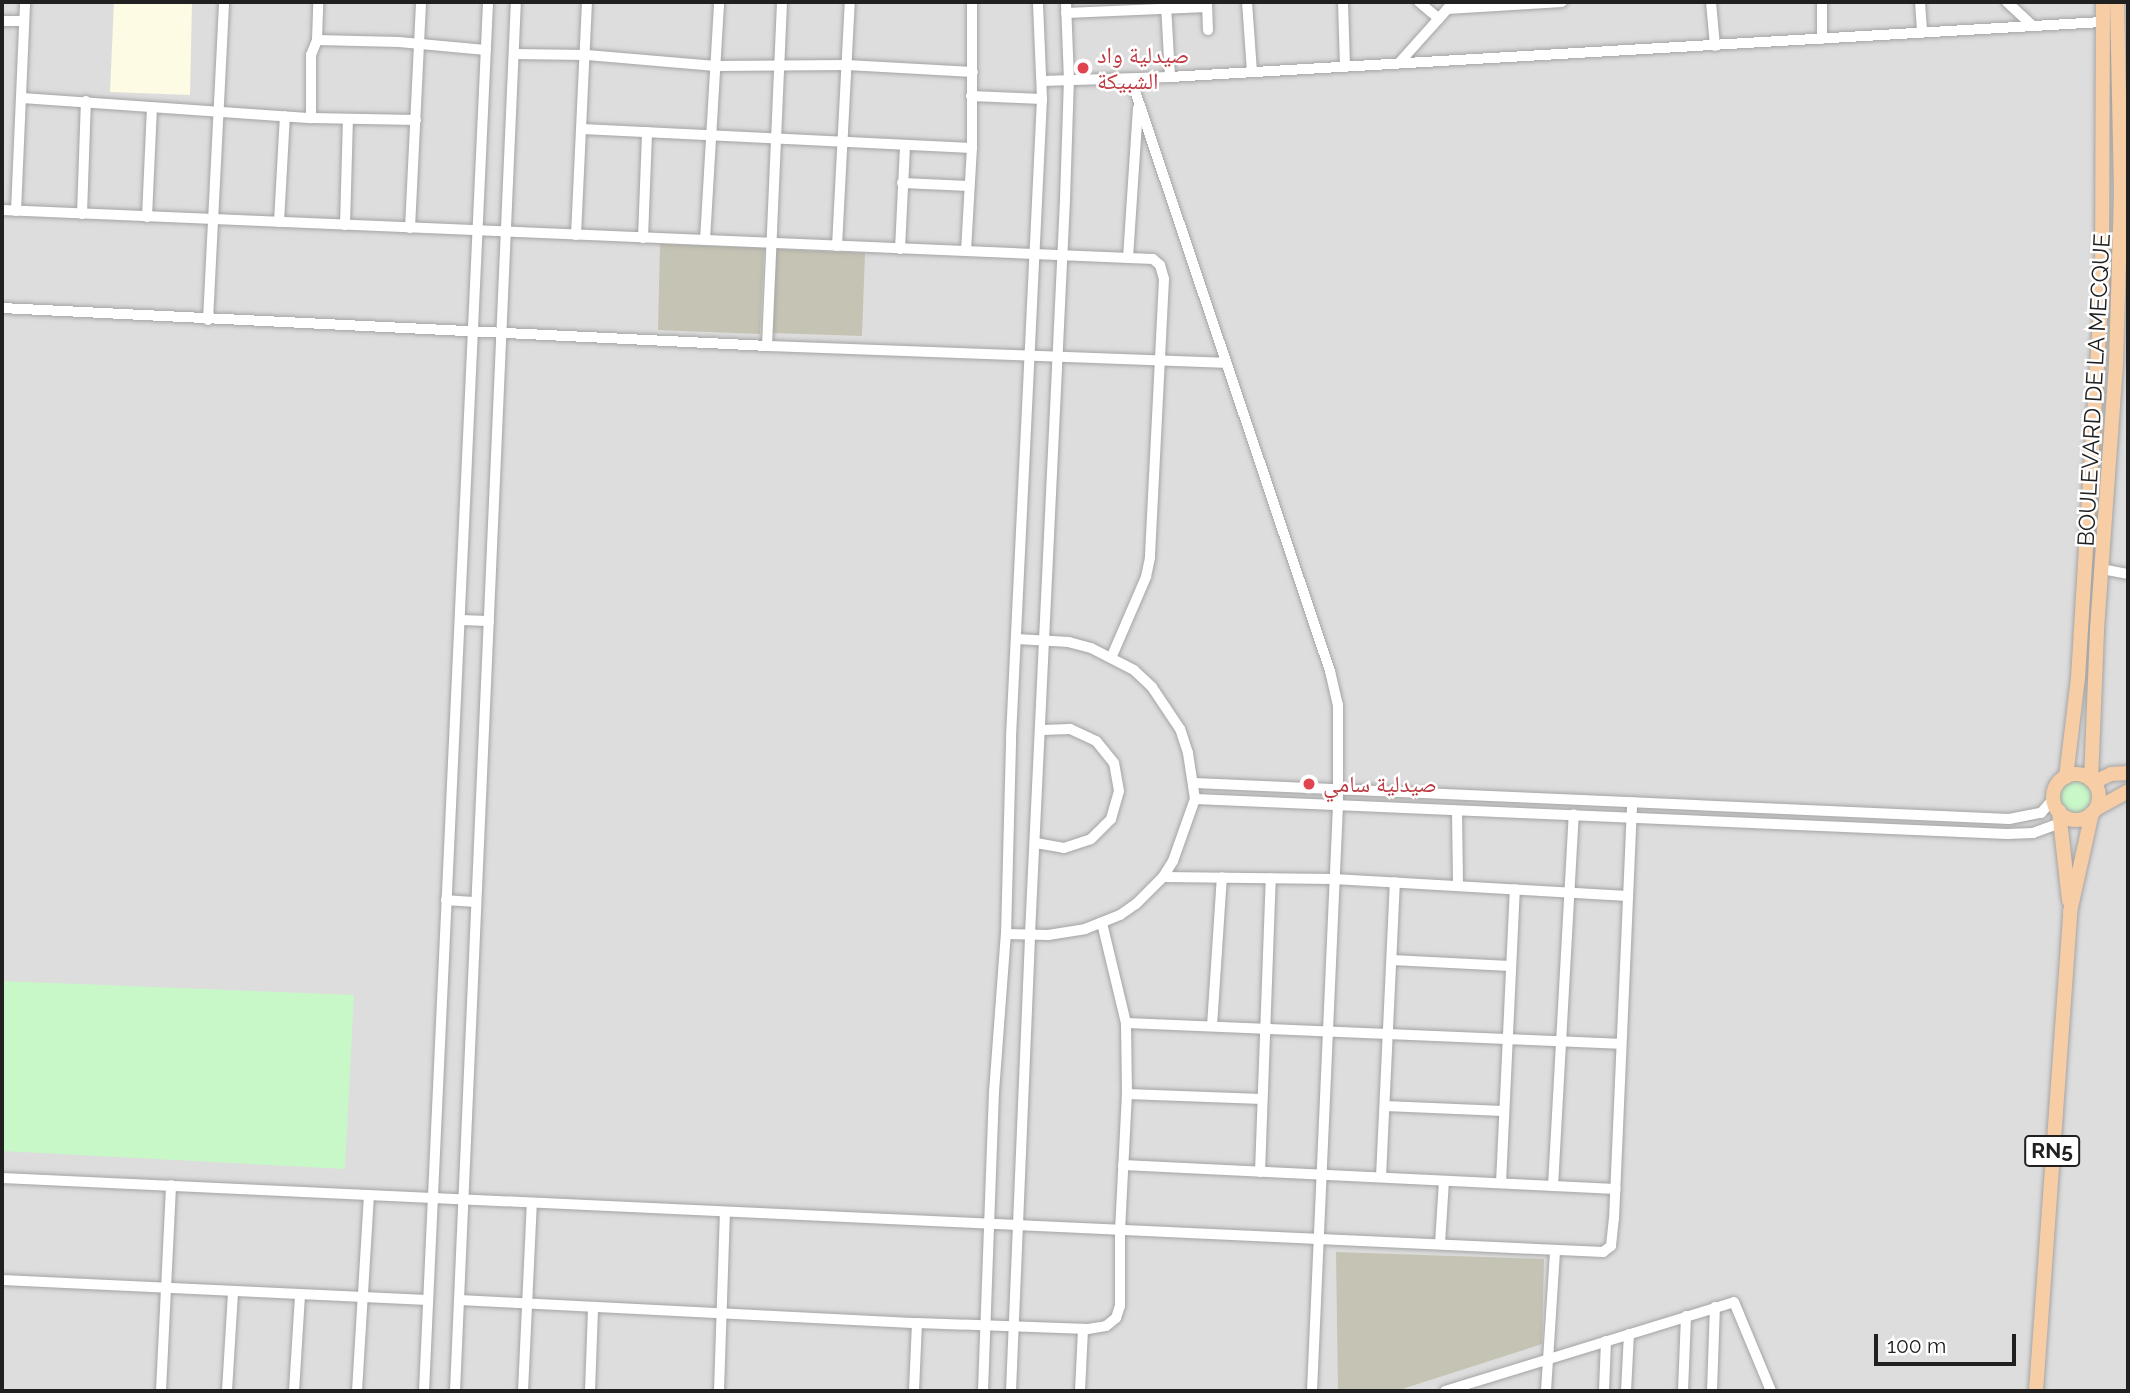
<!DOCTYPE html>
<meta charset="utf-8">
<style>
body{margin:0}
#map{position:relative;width:2130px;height:1393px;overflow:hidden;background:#f0ede7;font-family:Raleway,"Noto Naskh Arabic",sans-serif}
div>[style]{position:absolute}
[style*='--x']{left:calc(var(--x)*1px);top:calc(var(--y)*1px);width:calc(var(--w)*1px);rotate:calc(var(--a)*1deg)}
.residential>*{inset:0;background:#dedddd}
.education>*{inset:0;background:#fdfbe3}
.construction>*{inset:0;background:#c5c3b3}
.park>*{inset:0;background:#c8f7c8}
.round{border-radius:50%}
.roads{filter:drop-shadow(0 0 2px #a4a4a4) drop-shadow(0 0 2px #a4a4a4)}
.minor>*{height:10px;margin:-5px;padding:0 5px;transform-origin:5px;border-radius:5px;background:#fff}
.major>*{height:14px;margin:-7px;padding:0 7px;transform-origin:7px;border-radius:7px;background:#f7cda6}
.major>.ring{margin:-7px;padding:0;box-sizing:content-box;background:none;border:14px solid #f7cda6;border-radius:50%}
.dots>*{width:19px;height:19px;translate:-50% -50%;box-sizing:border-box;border:4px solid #fff;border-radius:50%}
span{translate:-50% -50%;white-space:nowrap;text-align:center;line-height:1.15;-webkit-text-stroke:5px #fff;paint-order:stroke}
.shield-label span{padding:2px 5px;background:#fff;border:2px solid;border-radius:5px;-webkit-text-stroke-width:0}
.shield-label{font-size:21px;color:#202020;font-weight:700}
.health-label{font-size:23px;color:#be3a42}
.left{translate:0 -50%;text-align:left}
.street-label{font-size:23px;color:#202020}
.frame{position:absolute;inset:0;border:4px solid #202020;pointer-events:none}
.scale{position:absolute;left:1874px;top:1334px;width:142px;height:32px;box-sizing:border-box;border:4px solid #202020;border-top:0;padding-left:9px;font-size:21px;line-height:24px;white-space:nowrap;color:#202020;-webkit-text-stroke:5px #fff;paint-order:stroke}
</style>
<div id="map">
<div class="residential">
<i style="clip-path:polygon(2px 2px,2128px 2px,2128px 1391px,2px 1391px)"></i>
</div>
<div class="education">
<i style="clip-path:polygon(114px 2px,192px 2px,190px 95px,110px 92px)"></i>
</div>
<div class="construction">
<i style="clip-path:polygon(660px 244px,764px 248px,760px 334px,658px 330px)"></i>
<i style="clip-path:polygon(775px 249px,865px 253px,862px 336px,773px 333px)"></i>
<i style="clip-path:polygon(1336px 1252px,1544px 1259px,1542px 1344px,1396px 1391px,1338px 1391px)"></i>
</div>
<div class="park">
<i class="round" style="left:2056px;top:779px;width:38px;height:38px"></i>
<i style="clip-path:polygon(2px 981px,354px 995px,345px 1169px,2px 1151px)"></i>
</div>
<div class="roads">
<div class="minor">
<i style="--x:1207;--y:2;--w:28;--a:88"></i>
<i style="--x:1247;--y:2;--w:70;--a:85.9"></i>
<i style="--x:1343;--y:2;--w:64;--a:88.2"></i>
<i style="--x:1419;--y:2;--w:26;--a:40"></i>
<i style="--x:1711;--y:2;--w:44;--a:84.8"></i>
<i style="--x:1920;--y:2;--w:30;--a:86"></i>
<i style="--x:2007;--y:2;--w:34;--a:43"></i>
<i style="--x:1166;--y:5;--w:72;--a:86.8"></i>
<i style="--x:1447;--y:9;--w:115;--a:-3.5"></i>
<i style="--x:1066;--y:13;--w:141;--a:-2.4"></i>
<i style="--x:2;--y:21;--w:22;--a:0"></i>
<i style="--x:1822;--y:39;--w:37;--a:-90"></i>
<i style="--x:317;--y:40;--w:38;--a:-88"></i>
<i style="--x:514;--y:54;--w:71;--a:0.8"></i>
<i style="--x:587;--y:55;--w:129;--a:4.9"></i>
<i style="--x:716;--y:66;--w:131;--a:-0.4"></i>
<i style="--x:847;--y:65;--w:126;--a:3.2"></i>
<i style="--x:1399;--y:63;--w:78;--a:-48.1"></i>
<i style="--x:1131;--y:79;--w:625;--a:71.42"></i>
<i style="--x:1330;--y:671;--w:35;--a:77"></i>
<i style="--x:1338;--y:705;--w:100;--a:90"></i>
<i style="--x:1338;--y:805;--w:587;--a:92.54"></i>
<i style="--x:1042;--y:81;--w:128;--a:-1.8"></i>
<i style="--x:1170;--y:77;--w:934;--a:-3.38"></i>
<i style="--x:971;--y:96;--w:71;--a:2.4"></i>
<i style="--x:22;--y:98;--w:290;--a:4"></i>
<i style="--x:311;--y:118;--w:105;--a:1.1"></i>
<i style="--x:311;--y:118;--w:63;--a:-90"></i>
<i style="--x:311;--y:55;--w:16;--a:-68"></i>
<i style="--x:317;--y:40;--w:82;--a:1.4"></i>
<i style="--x:399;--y:42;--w:87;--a:5.3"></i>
<i style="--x:582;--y:129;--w:390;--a:2.8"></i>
<i style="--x:902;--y:183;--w:67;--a:2.6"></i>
<i style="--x:2;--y:210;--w:1152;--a:2.44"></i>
<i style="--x:1153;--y:259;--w:9;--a:41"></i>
<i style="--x:1160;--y:265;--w:15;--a:74"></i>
<i style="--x:1164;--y:279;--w:279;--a:92.9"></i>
<i style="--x:1150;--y:558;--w:19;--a:102"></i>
<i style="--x:1146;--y:577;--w:86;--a:113.3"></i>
<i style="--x:16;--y:211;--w:209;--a:-87.5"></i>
<i style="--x:82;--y:214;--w:113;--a:-88"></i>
<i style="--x:147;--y:217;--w:110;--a:-87.4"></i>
<i style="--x:279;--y:222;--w:106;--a:-86.8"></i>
<i style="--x:345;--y:225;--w:105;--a:-88.4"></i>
<i style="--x:410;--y:228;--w:226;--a:-87.2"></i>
<i style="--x:576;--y:235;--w:233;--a:-87.3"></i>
<i style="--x:643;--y:238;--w:106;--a:-87.8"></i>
<i style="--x:705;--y:240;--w:238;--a:-86.6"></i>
<i style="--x:837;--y:246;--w:244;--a:-87"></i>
<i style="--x:900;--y:249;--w:104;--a:-87.2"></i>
<i style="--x:966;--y:251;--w:103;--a:-86.7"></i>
<i style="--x:972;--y:148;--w:146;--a:-90"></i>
<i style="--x:1128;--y:258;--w:150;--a:-86.2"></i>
<i style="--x:2;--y:308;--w:766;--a:2.84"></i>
<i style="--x:767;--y:346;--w:458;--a:2.1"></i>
<i style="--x:208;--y:320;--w:318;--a:-87.1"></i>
<i style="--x:767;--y:346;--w:344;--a:-87.5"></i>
<i style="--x:2102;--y:569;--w:26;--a:11"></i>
<i style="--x:460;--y:620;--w:29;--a:2"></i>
<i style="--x:1195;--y:783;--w:815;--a:2.53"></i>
<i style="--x:2009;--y:819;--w:33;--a:-11"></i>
<i style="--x:2041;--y:813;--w:18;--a:-49"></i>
<i style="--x:1195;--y:799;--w:813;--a:2.47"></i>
<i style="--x:2007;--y:834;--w:26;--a:-2"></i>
<i style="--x:2033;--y:833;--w:40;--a:-20.2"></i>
<i style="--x:1457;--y:811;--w:75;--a:89.2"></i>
<i style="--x:1036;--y:843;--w:28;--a:10"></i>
<i style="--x:1064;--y:848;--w:28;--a:-18"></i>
<i style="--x:1091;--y:839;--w:28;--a:-45"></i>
<i style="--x:1111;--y:819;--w:29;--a:-74"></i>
<i style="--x:1119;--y:791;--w:28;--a:-100"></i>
<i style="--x:1114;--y:763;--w:28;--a:-129"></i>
<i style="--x:1096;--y:741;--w:29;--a:-155"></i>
<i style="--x:1070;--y:729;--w:28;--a:178"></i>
<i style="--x:1163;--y:877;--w:171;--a:0.7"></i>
<i style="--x:1334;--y:879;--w:294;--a:3.3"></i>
<i style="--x:446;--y:900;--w:29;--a:4"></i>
<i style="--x:1006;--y:934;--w:42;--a:1.4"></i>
<i style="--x:1048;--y:935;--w:37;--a:-9"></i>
<i style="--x:1085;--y:929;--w:38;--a:-22"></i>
<i style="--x:1120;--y:915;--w:19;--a:-35"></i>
<i style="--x:1136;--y:904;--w:38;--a:-45"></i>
<i style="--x:1163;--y:877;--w:19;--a:-58"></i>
<i style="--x:1173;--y:861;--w:66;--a:-70.5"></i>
<i style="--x:1195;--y:799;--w:47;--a:-98.7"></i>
<i style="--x:1188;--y:753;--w:25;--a:-108"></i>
<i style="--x:1180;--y:729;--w:50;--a:-123.7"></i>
<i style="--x:1152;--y:687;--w:25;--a:-137"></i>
<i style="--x:1134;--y:670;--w:48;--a:-152.9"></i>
<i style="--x:1091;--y:648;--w:23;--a:-165"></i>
<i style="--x:1069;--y:642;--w:52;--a:-176.7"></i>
<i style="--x:1392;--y:960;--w:118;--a:2.9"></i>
<i style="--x:1126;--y:1023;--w:494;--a:2.4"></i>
<i style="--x:1212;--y:1026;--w:149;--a:-86.2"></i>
<i style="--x:1127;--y:1094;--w:135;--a:2.1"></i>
<i style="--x:1385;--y:1106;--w:118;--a:2.4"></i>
<i style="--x:1123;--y:1165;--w:493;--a:2.8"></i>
<i style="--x:1260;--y:1172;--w:294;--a:-87.9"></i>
<i style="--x:1381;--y:1177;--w:295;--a:-87.3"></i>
<i style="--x:2;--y:1178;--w:1603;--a:2.65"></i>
<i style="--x:1603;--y:1252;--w:10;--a:-37"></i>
<i style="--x:1611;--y:1246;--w:27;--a:-84"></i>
<i style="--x:1614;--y:1219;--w:417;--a:-87.5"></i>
<i style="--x:1501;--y:1183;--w:294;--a:-87.3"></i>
<i style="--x:1553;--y:1186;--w:372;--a:-86.8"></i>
<i style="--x:1440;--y:1244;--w:63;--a:-86.4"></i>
<i style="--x:2;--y:1280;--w:426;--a:2.7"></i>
<i style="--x:459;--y:1300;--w:459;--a:2.9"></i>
<i style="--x:917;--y:1323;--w:171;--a:2"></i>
<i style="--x:1088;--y:1329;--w:18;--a:-9"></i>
<i style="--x:1106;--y:1326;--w:13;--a:-39"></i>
<i style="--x:1116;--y:1318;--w:13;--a:-72"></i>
<i style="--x:1120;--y:1306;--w:75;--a:-90"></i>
<i style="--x:1120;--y:1231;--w:137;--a:-87.1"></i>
<i style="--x:1127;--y:1094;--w:71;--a:-90.8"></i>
<i style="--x:1126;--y:1023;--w:103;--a:-103.5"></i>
<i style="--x:161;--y:1391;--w:206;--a:-87.2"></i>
<i style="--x:227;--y:1391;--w:99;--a:-86.5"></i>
<i style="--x:294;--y:1391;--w:95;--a:-86.4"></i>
<i style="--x:357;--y:1391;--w:196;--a:-86.5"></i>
<i style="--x:424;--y:1391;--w:1390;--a:-87.36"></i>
<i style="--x:455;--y:1391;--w:1390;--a:-87.49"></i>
<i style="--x:523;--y:1391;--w:188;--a:-87.3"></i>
<i style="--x:590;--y:1391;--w:83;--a:-87.9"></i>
<i style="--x:719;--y:1391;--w:178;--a:-88.1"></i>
<i style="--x:914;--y:1391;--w:68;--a:-87.5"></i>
<i style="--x:983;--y:1391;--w:299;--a:-87.9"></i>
<i style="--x:994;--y:1092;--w:158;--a:-85.7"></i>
<i style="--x:1006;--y:934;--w:197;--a:-88.5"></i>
<i style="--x:1011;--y:737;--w:639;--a:-87.22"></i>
<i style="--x:1042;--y:99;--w:97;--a:-92.4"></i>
<i style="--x:1011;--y:1391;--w:457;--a:-87.6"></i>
<i style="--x:1030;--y:934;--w:736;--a:-87.27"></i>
<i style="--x:1065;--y:199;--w:118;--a:-88.1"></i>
<i style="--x:1069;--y:81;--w:79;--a:-92.2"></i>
<i style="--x:1080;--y:1391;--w:62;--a:-87.2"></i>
<i style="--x:1445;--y:1391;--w:302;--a:-17.1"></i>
<i style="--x:1734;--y:1302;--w:96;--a:67.4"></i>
<i style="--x:1546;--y:1391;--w:141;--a:-86.3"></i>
<i style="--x:1604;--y:1391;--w:50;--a:-87.7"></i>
<i style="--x:1626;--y:1391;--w:57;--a:-87"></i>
<i style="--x:1683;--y:1391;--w:75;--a:-87.7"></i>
<i style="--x:1712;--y:1391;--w:84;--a:-88"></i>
</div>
<div class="major">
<i class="ring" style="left:2053px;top:774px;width:32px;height:32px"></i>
<i style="--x:2066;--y:777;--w:100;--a:-83.1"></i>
<i style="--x:2078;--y:678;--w:398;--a:-86.5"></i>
<i style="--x:2102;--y:281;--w:279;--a:-89.8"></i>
<i style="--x:2091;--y:780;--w:151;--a:-87.7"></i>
<i style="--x:2097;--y:629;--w:268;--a:-85.9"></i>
<i style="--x:2116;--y:362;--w:170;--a:-88.3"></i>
<i style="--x:2121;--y:192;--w:190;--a:-91.2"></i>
<i style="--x:2094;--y:782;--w:19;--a:-25"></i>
<i style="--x:2111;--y:774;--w:17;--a:-3"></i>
<i style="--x:2096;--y:809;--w:37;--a:-29"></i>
<i style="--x:2059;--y:811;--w:90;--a:83.6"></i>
<i style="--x:2036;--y:1391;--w:480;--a:-85.9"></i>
<i style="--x:2070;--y:912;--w:101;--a:-77.5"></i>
</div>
</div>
<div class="dots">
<i style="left:1083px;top:68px;background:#e0444e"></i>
<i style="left:1309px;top:784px;background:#e0444e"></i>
</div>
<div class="shield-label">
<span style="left:2052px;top:1151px">RN5</span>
</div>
<div class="health-label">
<span class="left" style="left:1097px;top:68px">صيدلية واد<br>الشبيكة</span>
<span class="left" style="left:1323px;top:784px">صيدلية سامي</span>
</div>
<div class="street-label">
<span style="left:2094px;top:390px;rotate:-87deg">BOULEVARD DE LA MECQUE</span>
</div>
<div class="frame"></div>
<div class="scale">100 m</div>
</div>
